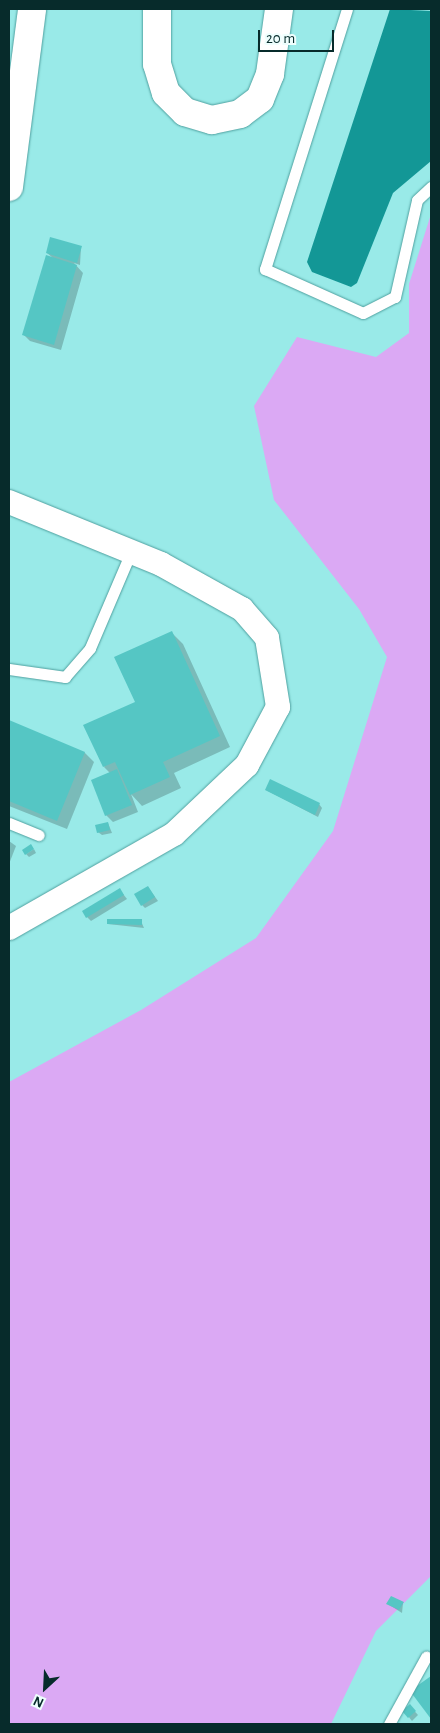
<!DOCTYPE html>
<style>
body{margin:0}
#map{position:relative;width:440px;height:1733px;overflow:hidden;background:#99eae8;font-family:"Alegreya Sans",sans-serif}
div>[style]{position:absolute}
[style*='--x']{left:calc(var(--x)*1px);top:calc(var(--y)*1px);width:calc(var(--w)*1px);rotate:calc(var(--a)*1deg)}
.green>*{inset:0;background:#dba9f4}
.water>*{inset:0;background:#139796}
.shadow>*{inset:0;background:#0003}
.building>*{inset:0;background:#55c6c4}
.roads{filter:drop-shadow(0 0 1px #4fa09f) drop-shadow(0 0 1px #4fa09f)}
.lane>*{height:11px;margin:-5.5px;padding:0 5.5px;transform-origin:5.5px;border-radius:5.5px;background:#fff}
.street>*{height:24px;margin:-12px;padding:0 12px;transform-origin:12px;border-radius:12px;background:#fff}
.secondary>*{height:28px;margin:-14px;padding:0 14px;transform-origin:14px;border-radius:14px;background:#fff}
span{translate:-50% -50%;white-space:nowrap;text-align:center;line-height:1.15;-webkit-text-stroke:4.5px #eefefd;paint-order:stroke}
.frame{position:absolute;inset:0;border:10px solid #072b2b;pointer-events:none}
.north{position:absolute;left:20px;top:1663px;width:50px;height:50px;-webkit-text-stroke:4px #eefefd;paint-order:stroke;rotate:205deg;font-size:14px;font-weight:700;line-height:20px;text-align:center;color:#072b2b}
.north::after{content:'';display:block;margin:auto;width:18px;height:22px;background:#072b2b;clip-path:polygon(50% 0,100% 100%,50% 72%,0 100%)}
.scale{position:absolute;left:258px;top:30px;width:76px;height:22px;box-sizing:border-box;border:2px solid #072b2b;border-top:0;padding-left:6px;font-size:15px;line-height:18px;white-space:nowrap;color:#072b2b;-webkit-text-stroke:4px #eefefd;paint-order:stroke}
</style>
<div id="map">
<div class="green">
<i style="clip-path:polygon(431px 214px,431px 1576px,376px 1631px,331px 1724px,9px 1724px,9px 1082px,141px 1010px,256px 938px,333px 831px,387px 657px,359px 609px,274px 500px,254px 406px,297px 337px,376px 357px,409px 333px,409px 284px)"></i>
</div>
<div class="water">
<i style="clip-path:polygon(390px 9px,431px 11px,431px 161px,393px 193px,357px 283px,351px 287px,312px 272px,307px 262px)"></i>
</div>
<div class="shadow">
<i style="clip-path:polygon(81px 247px,80px 265px,74px 263px,83px 273px,61px 350px,30px 341px,23px 334px,53px 258px,47px 253px)"></i>
<i style="clip-path:polygon(172px 633px,183px 644px,230px 747px,174px 773px,181px 788px,142px 806px,131px 794px,138px 812px,113px 822px,106px 815px,110px 773px,104px 767px)"></i>
<i style="clip-path:polygon(9px 722px,85px 753px,94px 762px,67px 829px,9px 806px)"></i>
<i style="clip-path:polygon(266px 790px,319px 804px,322px 808px,318px 817px)"></i>
<i style="clip-path:polygon(108px 823px,112px 833px,102px 835px,98px 832px)"></i>
<i style="clip-path:polygon(9px 841px,16px 846px,9px 864px)"></i>
<i style="clip-path:polygon(34px 849px,36px 853px,29px 857px,26px 854px)"></i>
<i style="clip-path:polygon(148px 887px,158px 901px,145px 908px,142px 905px)"></i>
<i style="clip-path:polygon(120px 890px,127px 899px,91px 921px,87px 917px,84px 911px)"></i>
<i style="clip-path:polygon(141px 921px,144px 928px,108px 924px)"></i>
<i style="clip-path:polygon(403px 1603px,402px 1613px,388px 1604px)"></i>
<i style="clip-path:polygon(410px 1706px,418px 1715px,412px 1721px,404px 1711px)"></i>
</div>
<div class="building">
<i style="clip-path:polygon(50px 237px,82px 246px,77px 263px,46px 253px)"></i>
<i style="clip-path:polygon(46px 255px,77px 265px,54px 345px,22px 335px)"></i>
<i style="clip-path:polygon(172px 631px,220px 736px,163px 762px,170px 777px,130px 795px,115px 762px,103px 767px,83px 725px,135px 702px,114px 657px)"></i>
<i style="clip-path:polygon(9px 720px,85px 752px,57px 821px,9px 801px)"></i>
<i style="clip-path:polygon(117px 769px,132px 805px,105px 816px,91px 780px)"></i>
<i style="clip-path:polygon(270px 779px,320px 803px,315px 815px,265px 790px)"></i>
<i style="clip-path:polygon(108px 822px,110px 830px,97px 833px,95px 825px)"></i>
<i style="clip-path:polygon(31px 844px,34px 849px,25px 855px,22px 850px)"></i>
<i style="clip-path:polygon(148px 886px,155px 897px,141px 906px,134px 894px)"></i>
<i style="clip-path:polygon(120px 888px,124px 895px,86px 918px,82px 911px)"></i>
<i style="clip-path:polygon(107px 919px,142px 919px,142px 925px,107px 924px)"></i>
<i style="clip-path:polygon(391px 1596px,404px 1602px,399px 1610px,386px 1604px)"></i>
<i style="clip-path:polygon(431px 1676px,431px 1719px,410px 1691px)"></i>
<i style="clip-path:polygon(410px 1704px,416px 1711px,408px 1718px,402px 1711px)"></i>
</div>
<div class="roads">
<div class="lane">
<i style="--x:347;--y:9;--w:273;--a:107.5"></i>
<i style="--x:265;--y:269;--w:107;--a:24.2"></i>
<i style="--x:363;--y:313;--w:36;--a:-27"></i>
<i style="--x:395;--y:297;--w:99;--a:-77.2"></i>
<i style="--x:417;--y:200;--w:19;--a:-43"></i>
<i style="--x:9;--y:669;--w:57;--a:8.1"></i>
<i style="--x:65;--y:677;--w:38;--a:-49"></i>
<i style="--x:90;--y:648;--w:104;--a:-66.9"></i>
<i style="--x:9;--y:823;--w:32;--a:22"></i>
<i style="--x:389;--y:1724;--w:77;--a:-61.1"></i>
</div>
<div class="street">
<i style="--x:9;--y:502;--w:164;--a:22.2"></i>
<i style="--x:161;--y:564;--w:93;--a:29.1"></i>
<i style="--x:242;--y:609;--w:38;--a:49"></i>
<i style="--x:267;--y:638;--w:70;--a:80.9"></i>
<i style="--x:278;--y:707;--w:66;--a:118.1"></i>
<i style="--x:247;--y:765;--w:100;--a:136.6"></i>
<i style="--x:174;--y:834;--w:190;--a:150.3"></i>
</div>
<div class="secondary">
<i style="--x:157;--y:9;--w:55;--a:90"></i>
<i style="--x:157;--y:64;--w:30;--a:73"></i>
<i style="--x:166;--y:93;--w:27;--a:45"></i>
<i style="--x:185;--y:112;--w:28;--a:17"></i>
<i style="--x:212;--y:120;--w:29;--a:-12"></i>
<i style="--x:240;--y:114;--w:25;--a:-37"></i>
<i style="--x:260;--y:99;--w:27;--a:-68"></i>
<i style="--x:270;--y:74;--w:66;--a:-82.1"></i>
<i style="--x:9;--y:187;--w:179;--a:-82.6"></i>
</div>
</div>
<div class="frame"></div>
<div class="north">N</div>
<div class="scale">20 m</div>
</div>
